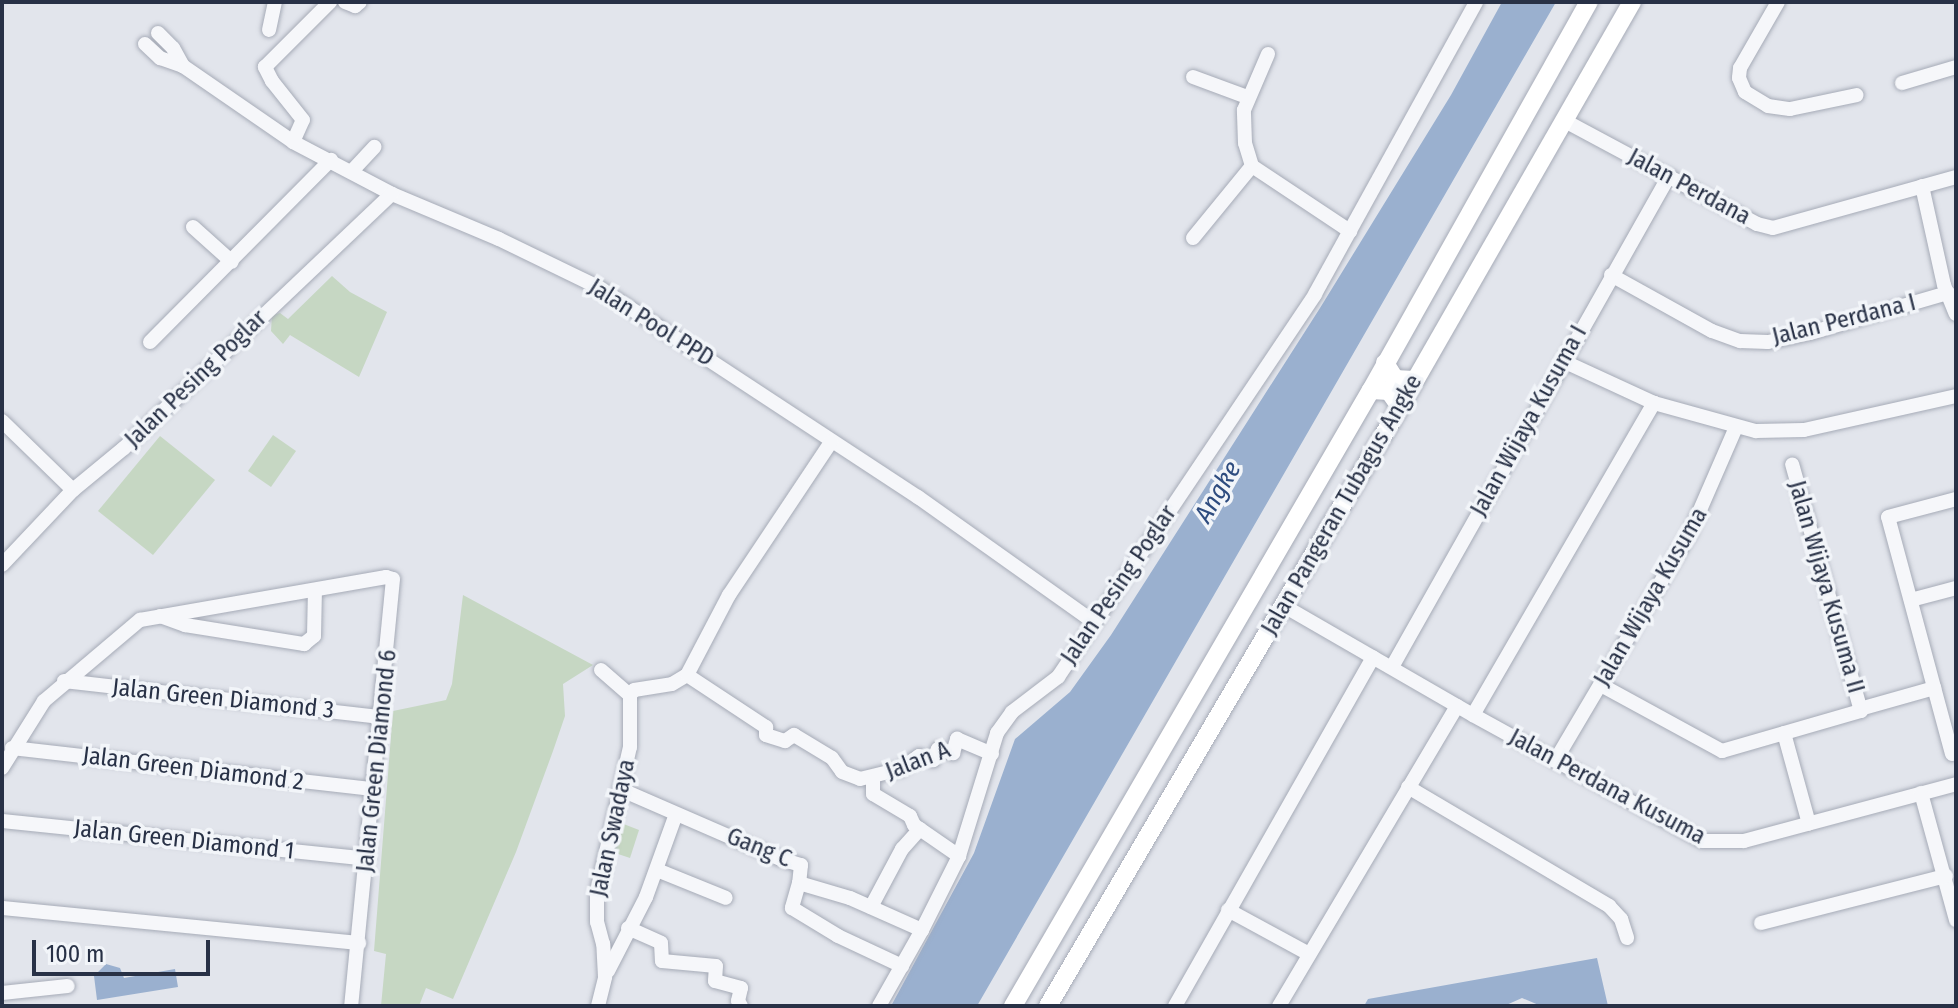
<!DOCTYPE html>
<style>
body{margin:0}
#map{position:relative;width:1958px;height:1008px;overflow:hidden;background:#e2e5ec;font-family:"Fira Sans Condensed",sans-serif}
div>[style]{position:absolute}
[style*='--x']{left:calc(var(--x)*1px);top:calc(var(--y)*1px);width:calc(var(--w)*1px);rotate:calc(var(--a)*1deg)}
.green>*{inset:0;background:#c6d7c3}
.water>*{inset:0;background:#9ab0cf}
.roads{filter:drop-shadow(0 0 2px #a6abb7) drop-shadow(0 0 2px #a6abb7)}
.minor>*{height:14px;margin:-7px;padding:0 7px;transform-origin:7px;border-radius:7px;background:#f6f7fa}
.major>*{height:18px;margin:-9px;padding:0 9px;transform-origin:9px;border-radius:9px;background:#fff}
span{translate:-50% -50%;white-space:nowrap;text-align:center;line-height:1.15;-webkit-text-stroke:7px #f2f5f9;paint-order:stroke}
.street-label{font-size:24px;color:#283146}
.water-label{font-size:26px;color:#2e4c7f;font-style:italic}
.frame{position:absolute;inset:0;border:4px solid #283146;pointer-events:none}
.scale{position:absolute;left:32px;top:940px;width:178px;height:36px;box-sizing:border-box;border:4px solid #283146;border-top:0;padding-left:10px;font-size:24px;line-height:28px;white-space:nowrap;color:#283146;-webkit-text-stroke:6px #f2f5f9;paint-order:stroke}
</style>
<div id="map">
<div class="green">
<i style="clip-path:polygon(332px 276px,350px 292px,387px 312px,359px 377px,290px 335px,283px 344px,271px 331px,272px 315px,280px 313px,288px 319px)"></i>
<i style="clip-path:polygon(273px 435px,296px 451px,271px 487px,248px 471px)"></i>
<i style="clip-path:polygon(160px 436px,215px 480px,153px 555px,98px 511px)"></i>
<i style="clip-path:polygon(463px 595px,593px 665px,563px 684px,565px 716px,553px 751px,516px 852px,453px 999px,426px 988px,419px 1006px,381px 1006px,386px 954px,374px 951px,393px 711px,446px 700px,452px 684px)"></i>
<i style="clip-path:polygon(621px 823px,639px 830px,630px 858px,612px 852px)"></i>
</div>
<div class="water">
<i style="clip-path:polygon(1502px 2px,1556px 2px,977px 1006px,891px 1006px,974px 853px,1015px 739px,1070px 692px,1111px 635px,1320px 308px,1451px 95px)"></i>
<i style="clip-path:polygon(1597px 958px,1608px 1006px,1541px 1006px,1522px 998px,1504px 1006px,1364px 1006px,1368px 999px)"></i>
<i style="clip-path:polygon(106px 964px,120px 968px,124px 978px,175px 969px,178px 987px,97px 1000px,94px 976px)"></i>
</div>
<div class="roads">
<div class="minor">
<i style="--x:345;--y:2;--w:11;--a:22"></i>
<i style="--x:355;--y:6;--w:6;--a:-39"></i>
<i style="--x:1778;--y:2;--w:76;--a:119.9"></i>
<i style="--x:1740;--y:68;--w:10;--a:96"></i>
<i style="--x:1739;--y:78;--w:15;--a:67"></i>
<i style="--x:1745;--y:92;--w:27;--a:31"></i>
<i style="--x:1768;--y:106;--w:22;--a:8"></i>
<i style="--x:1790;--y:109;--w:68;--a:-11.8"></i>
<i style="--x:269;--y:30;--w:29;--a:-78"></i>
<i style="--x:158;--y:33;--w:21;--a:45"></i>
<i style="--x:173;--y:48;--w:21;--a:61"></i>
<i style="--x:145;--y:44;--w:21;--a:43"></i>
<i style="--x:160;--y:58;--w:24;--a:19"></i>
<i style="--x:183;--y:66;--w:134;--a:34.6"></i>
<i style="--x:293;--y:142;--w:112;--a:27.7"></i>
<i style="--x:392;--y:194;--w:116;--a:22.8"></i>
<i style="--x:499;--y:239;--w:110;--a:25.9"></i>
<i style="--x:598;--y:287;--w:383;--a:33.3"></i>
<i style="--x:918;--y:497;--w:216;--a:35.4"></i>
<i style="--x:1193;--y:77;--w:58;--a:20.3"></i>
<i style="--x:1902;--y:83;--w:56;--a:-16.5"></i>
<i style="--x:1565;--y:121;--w:218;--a:28.2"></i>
<i style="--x:1757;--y:224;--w:16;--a:14"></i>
<i style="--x:1773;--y:228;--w:190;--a:-15.6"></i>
<i style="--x:293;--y:142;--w:24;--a:-66"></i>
<i style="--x:303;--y:120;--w:50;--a:-128.5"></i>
<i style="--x:272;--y:81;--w:16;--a:-117"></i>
<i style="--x:265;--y:67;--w:92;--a:-45"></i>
<i style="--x:1252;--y:166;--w:24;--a:-107"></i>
<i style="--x:1245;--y:143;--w:33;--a:-92"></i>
<i style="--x:1244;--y:110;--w:61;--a:-66.8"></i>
<i style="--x:352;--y:171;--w:33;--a:-47"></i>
<i style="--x:1922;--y:186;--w:101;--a:77.5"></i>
<i style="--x:1944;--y:285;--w:31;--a:68"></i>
<i style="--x:193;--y:227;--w:52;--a:41.9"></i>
<i style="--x:1193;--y:238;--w:93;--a:-50.7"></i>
<i style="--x:1252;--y:166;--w:118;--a:33.6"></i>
<i style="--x:1611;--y:275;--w:115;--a:29"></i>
<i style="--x:1712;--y:331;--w:30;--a:20"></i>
<i style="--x:1740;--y:341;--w:28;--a:2"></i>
<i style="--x:1768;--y:342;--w:43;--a:-12.1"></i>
<i style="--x:1810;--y:333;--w:144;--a:-16.2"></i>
<i style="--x:150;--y:342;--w:257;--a:-45.2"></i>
<i style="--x:1563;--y:361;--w:100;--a:24.8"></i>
<i style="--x:1654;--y:403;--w:106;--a:15.4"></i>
<i style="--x:1756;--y:431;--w:48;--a:-1.2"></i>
<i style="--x:1804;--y:430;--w:156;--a:-12.6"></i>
<i style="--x:2;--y:421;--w:99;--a:44.2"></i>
<i style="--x:2;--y:565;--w:103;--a:-46.6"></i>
<i style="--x:73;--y:490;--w:66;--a:-39.5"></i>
<i style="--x:124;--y:448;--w:369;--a:-43.5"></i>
<i style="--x:1911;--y:600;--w:47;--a:-14.9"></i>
<i style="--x:1284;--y:606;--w:218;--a:30"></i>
<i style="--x:1473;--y:715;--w:261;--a:28.8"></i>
<i style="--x:1702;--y:841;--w:42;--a:0"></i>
<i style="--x:1744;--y:841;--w:220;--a:-15"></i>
<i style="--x:160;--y:616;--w:27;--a:20"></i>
<i style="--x:185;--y:625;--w:121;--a:9.1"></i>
<i style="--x:304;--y:644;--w:13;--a:-39"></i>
<i style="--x:314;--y:636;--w:46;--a:-88.8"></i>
<i style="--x:1392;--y:667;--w:564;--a:-60.57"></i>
<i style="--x:601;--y:670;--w:38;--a:41"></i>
<i style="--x:687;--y:675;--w:95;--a:33.4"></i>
<i style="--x:766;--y:727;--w:8;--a:90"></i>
<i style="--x:766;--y:735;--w:20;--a:18"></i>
<i style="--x:785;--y:741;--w:11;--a:-34"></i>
<i style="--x:794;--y:735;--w:44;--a:31.2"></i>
<i style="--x:832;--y:758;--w:17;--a:54"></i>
<i style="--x:842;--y:772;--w:19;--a:21"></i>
<i style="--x:860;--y:779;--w:42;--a:-13.7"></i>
<i style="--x:901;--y:769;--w:22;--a:-36"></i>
<i style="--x:919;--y:756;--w:15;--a:16"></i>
<i style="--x:933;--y:760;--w:12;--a:-66"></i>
<i style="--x:938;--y:749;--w:16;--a:15"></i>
<i style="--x:953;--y:753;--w:15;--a:-74"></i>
<i style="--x:957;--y:739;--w:38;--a:23"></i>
<i style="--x:64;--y:681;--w:319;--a:6.5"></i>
<i style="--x:1601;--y:685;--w:138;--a:28.6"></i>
<i style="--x:1722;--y:751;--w:145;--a:-16.1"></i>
<i style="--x:1861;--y:711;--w:256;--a:-105.6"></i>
<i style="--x:630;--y:695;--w:6;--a:-51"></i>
<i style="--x:634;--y:690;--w:38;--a:-9"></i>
<i style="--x:672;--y:684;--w:17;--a:-31"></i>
<i style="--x:687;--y:675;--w:90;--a:-62.3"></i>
<i style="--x:729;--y:595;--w:184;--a:-56.3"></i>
<i style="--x:1867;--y:707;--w:70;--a:-15.8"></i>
<i style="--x:1473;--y:715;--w:361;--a:-59.9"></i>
<i style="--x:1784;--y:733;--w:94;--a:74.6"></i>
<i style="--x:12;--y:748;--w:363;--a:6.5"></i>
<i style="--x:1952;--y:754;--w:245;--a:-105.1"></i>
<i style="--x:1888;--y:517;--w:70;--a:-14.8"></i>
<i style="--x:1555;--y:761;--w:265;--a:-59.4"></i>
<i style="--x:1690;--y:533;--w:116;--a:-66.5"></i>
<i style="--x:2;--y:768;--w:79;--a:-57.9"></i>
<i style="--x:44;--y:701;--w:126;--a:-40.2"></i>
<i style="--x:140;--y:620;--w:250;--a:-9.9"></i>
<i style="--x:386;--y:577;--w:7;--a:16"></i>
<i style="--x:393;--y:579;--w:429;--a:95.6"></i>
<i style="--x:873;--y:779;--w:15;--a:90"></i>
<i style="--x:873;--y:794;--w:43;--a:30.7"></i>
<i style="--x:910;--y:816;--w:10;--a:66"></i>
<i style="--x:914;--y:825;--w:55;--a:34.6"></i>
<i style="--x:1408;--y:787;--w:234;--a:30.6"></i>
<i style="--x:1609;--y:906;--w:18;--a:47"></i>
<i style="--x:1621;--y:919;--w:20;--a:72"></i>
<i style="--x:622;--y:790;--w:173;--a:23.5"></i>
<i style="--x:781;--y:859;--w:21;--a:17"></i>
<i style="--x:801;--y:865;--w:18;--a:96"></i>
<i style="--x:799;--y:883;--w:53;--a:16.4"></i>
<i style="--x:850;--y:898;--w:79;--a:24"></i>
<i style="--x:1921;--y:793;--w:132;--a:74.6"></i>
<i style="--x:2;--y:821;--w:367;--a:5.9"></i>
<i style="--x:657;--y:870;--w:74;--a:22.1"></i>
<i style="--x:799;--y:883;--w:26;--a:106"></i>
<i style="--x:792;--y:908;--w:54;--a:31.3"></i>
<i style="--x:838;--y:936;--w:71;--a:25.1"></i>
<i style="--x:871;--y:907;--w:66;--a:-61.9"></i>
<i style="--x:902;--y:849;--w:27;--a:-48"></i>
<i style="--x:2;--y:908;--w:359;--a:5.6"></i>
<i style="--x:1228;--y:910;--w:92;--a:28.5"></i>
<i style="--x:1761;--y:923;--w:191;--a:-14.3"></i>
<i style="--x:628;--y:928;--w:36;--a:24"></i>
<i style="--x:661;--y:943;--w:18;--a:87"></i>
<i style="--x:662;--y:961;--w:54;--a:5.3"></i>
<i style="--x:716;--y:966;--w:15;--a:94"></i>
<i style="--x:715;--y:981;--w:27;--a:15"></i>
<i style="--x:741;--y:988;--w:13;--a:103"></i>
<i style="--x:738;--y:1001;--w:6;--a:59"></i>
<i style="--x:608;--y:971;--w:83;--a:-62.8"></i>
<i style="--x:646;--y:897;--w:88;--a:-70.1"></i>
<i style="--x:2;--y:993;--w:66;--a:-6.1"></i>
<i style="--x:598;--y:1006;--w:30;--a:-76"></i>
<i style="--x:605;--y:977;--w:33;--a:-93"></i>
<i style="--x:603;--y:944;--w:23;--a:-105"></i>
<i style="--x:597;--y:922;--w:30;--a:-90"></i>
<i style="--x:597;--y:892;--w:149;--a:-77.2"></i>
<i style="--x:630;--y:747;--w:52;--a:-90"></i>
<i style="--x:879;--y:1006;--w:87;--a:-60.5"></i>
<i style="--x:922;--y:930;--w:83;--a:-63.4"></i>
<i style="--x:959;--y:856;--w:129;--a:-72.8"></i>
<i style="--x:997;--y:733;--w:26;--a:-54"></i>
<i style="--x:1012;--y:712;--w:58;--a:-37.3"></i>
<i style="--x:1058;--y:677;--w:461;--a:-56.1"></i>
<i style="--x:1315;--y:294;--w:333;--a:-61.1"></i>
<i style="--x:1175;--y:1006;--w:401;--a:-60.4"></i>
<i style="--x:1279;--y:1006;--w:349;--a:-59.3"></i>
</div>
<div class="major">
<i style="--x:1385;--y:363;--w:19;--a:58"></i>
<i style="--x:1395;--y:379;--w:19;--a:3"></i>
<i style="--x:1371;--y:390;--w:18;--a:3"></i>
<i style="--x:1389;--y:391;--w:19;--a:55"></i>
<i style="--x:1013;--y:1006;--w:712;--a:-59.84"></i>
<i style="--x:1371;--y:390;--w:445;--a:-60.7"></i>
<i style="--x:1048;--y:1006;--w:695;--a:-59.56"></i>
<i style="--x:1400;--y:407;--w:467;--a:-60.2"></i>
</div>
</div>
<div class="street-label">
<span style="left:1689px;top:187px;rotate:28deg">Jalan Perdana</span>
<span style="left:1844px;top:320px;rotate:-14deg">Jalan Perdana I</span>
<span style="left:651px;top:323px;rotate:32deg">Jalan Pool PPD</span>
<span style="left:196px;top:379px;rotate:-44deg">Jalan Pesing Poglar</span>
<span style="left:1529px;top:421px;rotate:-61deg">Jalan Wijaya Kusuma I</span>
<span style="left:1342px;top:505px;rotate:-60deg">Jalan Pangeran Tubagus Angke</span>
<span style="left:1119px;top:585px;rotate:-56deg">Jalan Pesing Poglar</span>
<span style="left:1826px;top:587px;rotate:74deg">Jalan Wijaya Kusuma II</span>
<span style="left:1651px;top:597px;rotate:-60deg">Jalan Wijaya Kusuma</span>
<span style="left:223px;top:699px;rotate:6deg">Jalan Green Diamond 3</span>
<span style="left:377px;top:761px;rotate:-84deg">Jalan Green Diamond 6</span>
<span style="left:918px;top:761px;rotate:-21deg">Jalan A</span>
<span style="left:193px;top:769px;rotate:7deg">Jalan Green Diamond 2</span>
<span style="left:1607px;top:787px;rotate:28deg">Jalan Perdana Kusuma</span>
<span style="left:613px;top:828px;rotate:-78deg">Jalan Swadaya</span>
<span style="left:184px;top:840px;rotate:6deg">Jalan Green Diamond 1</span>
<span style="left:759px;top:848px;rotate:22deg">Gang C</span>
</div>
<div class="water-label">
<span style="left:1218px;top:492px;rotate:-60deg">Angke</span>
</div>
<div class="frame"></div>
<div class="scale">100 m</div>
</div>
